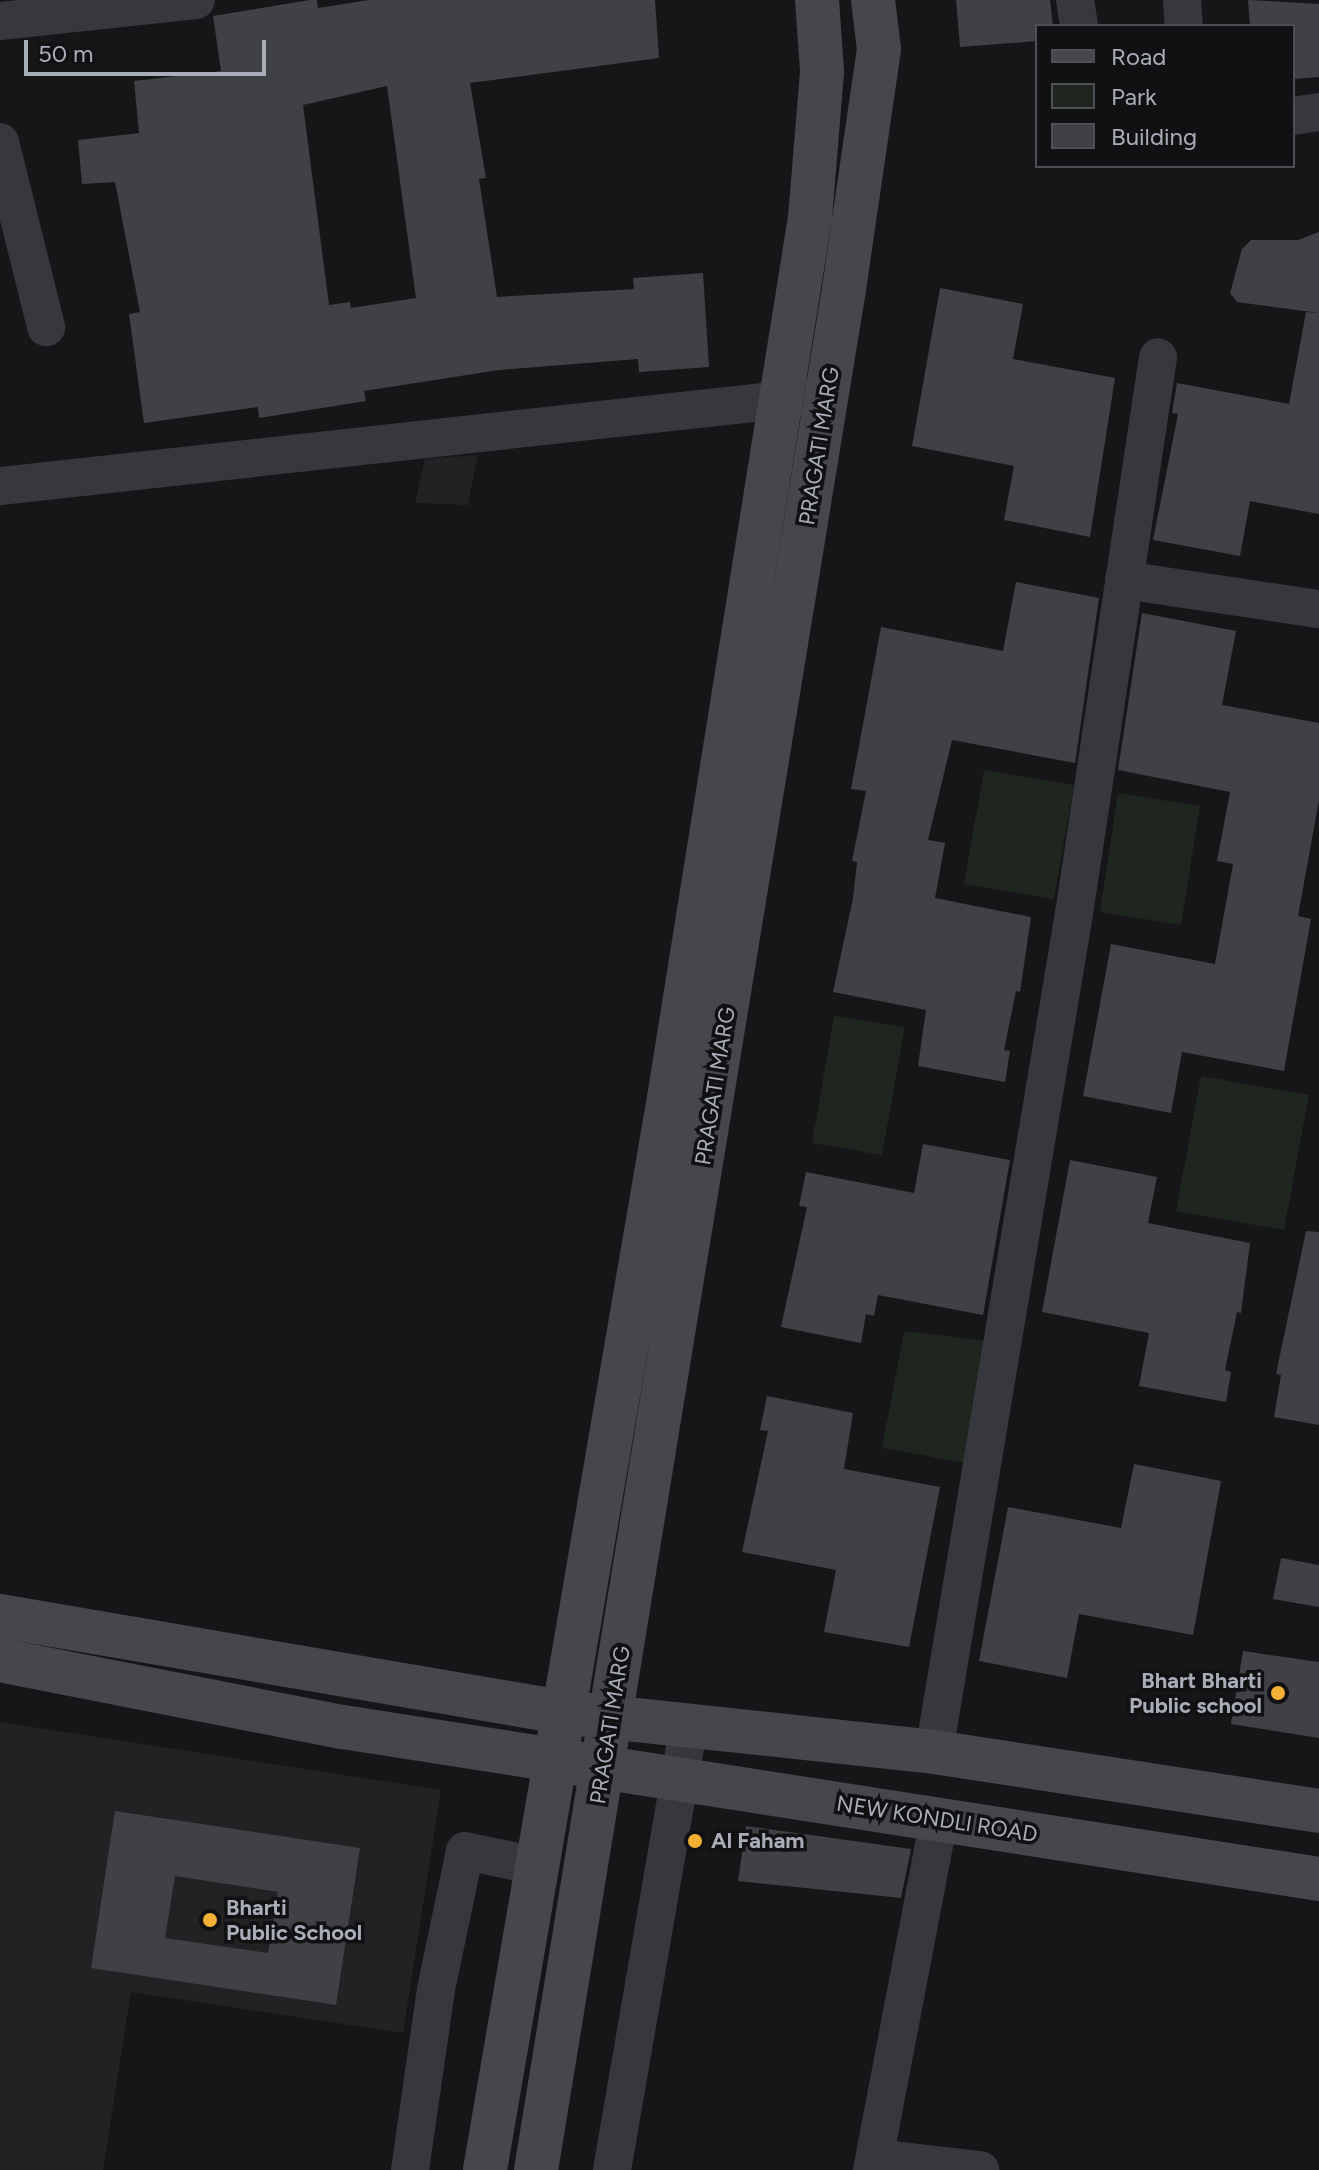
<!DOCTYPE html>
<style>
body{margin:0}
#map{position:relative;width:1319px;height:2170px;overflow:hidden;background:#161618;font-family:Figtree,sans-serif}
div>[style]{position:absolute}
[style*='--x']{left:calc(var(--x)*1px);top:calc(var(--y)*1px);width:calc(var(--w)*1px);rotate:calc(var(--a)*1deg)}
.built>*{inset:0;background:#222225}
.green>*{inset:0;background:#1e261f}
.building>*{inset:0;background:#404145}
.street>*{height:38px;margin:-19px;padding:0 19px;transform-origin:19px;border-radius:19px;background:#37383d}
.secondary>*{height:44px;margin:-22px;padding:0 22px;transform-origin:22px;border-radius:22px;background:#45474d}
.dots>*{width:22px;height:22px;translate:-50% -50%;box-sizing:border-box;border:4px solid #111113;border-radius:50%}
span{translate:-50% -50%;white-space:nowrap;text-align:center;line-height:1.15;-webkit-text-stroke:7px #111113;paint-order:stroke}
.street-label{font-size:22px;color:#a8adb8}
.poi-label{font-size:22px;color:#a8adb8;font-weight:700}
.right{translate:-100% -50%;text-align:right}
.left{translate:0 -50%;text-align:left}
.legend{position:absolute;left:1035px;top:24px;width:260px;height:144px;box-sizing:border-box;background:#111113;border:2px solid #4d4f55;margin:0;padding:10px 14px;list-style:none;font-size:24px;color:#a8adb8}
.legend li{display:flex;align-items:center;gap:16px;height:40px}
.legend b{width:40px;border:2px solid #4d4f55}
.scale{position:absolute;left:24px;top:40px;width:242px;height:36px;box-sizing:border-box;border:4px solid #a8adb8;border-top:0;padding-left:10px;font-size:24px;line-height:28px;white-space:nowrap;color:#a8adb8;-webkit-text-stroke:6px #111113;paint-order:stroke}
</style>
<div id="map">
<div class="built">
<i style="clip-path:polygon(478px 455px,468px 505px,415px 503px,425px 459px)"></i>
<i style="clip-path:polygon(0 1722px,441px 1790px,403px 2033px,131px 1992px,103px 2170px,0 2170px)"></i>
</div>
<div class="green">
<i style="clip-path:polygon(984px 770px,1074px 785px,1054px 899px,964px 884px)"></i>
<i style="clip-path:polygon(1118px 793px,1200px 806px,1181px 925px,1100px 912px)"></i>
<i style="clip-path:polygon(834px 1016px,905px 1027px,882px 1155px,812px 1143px)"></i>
<i style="clip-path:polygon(1201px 1076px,1309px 1095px,1284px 1230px,1176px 1211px)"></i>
<i style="clip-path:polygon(904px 1331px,1004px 1343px,983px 1466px,882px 1448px)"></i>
</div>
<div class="building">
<i style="clip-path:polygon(evenodd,310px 0,317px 0,318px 8px,369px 0,655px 0,659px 58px,470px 83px,486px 178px,479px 179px,497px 297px,634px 289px,633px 278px,703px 273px,709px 367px,639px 372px,638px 359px,499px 370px,364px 391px,366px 401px,259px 418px,258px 407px,144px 423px,129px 314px,140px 312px,115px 182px,82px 184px,78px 140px,139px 133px,134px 81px,221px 71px,213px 16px,310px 0,387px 86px,416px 298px,351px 308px,350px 302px,329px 305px,303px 105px,387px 86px)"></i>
<i style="clip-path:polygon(956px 0,1050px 0,1053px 26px,1037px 26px,1037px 41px,960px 47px)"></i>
<i style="clip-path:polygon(1248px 0,1319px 4px,1319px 77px,1293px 79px,1293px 26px,1250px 26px)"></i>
<i style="clip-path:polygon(1319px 232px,1319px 313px,1237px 302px,1230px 293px,1242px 249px,1251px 240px,1298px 240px)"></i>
<i style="clip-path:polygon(940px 288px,1023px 304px,1013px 359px,1115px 378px,1090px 537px,1004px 520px,1014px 466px,912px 446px)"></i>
<i style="clip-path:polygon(1306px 312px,1319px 313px,1319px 514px,1250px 501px,1240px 556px,1153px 540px,1178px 414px,1172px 413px,1177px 383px,1289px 404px)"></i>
<i style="clip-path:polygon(1016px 582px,1099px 598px,1075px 763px,952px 740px,928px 840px,945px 843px,935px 898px,1031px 917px,1020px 992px,1016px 991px,1004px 1050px,1010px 1051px,1005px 1082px,918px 1066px,926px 1010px,833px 992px,853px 898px,857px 862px,852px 861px,866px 791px,851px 789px,881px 627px,1003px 651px)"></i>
<i style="clip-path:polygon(1142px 613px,1236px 631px,1222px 705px,1319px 723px,1319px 800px,1298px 916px,1311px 919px,1284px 1071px,1182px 1052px,1171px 1113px,1083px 1096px,1111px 944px,1215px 964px,1233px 864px,1217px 861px,1230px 792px,1118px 770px)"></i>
<i style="clip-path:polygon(923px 1144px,1010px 1160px,983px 1315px,878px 1295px,874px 1316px,866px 1314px,861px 1343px,781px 1327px,807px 1207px,799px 1206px,806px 1172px,914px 1193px)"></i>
<i style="clip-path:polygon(1070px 1160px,1157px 1177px,1148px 1223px,1250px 1243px,1241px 1313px,1237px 1312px,1225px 1370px,1231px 1372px,1226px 1402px,1139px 1386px,1149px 1333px,1042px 1312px)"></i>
<i style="clip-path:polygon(1306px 1231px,1319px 1232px,1319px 1425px,1274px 1417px,1281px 1375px,1276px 1374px)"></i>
<i style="clip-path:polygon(767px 1396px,853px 1413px,844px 1469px,940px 1487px,909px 1647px,824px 1632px,836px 1570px,742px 1552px,768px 1431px,760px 1430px)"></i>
<i style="clip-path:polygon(1134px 1464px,1221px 1481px,1193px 1635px,1079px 1614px,1067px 1678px,979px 1661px,1008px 1507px,1121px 1528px)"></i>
<i style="clip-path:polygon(1281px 1558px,1319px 1565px,1319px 1607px,1273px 1599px)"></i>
<i style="clip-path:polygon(1243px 1651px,1319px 1662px,1319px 1738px,1231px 1724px)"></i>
<i style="clip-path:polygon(evenodd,115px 1811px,360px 1848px,336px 2005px,91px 1968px,115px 1811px,175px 1876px,278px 1892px,268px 1953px,165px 1938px,175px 1876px)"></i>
<i style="clip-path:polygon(746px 1826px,911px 1849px,901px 1898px,738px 1881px)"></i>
</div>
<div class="street">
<i style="--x:1075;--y:0;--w:26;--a:81"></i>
<i style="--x:1182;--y:0;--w:26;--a:86"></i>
<i style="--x:0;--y:21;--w:197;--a:-6.1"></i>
<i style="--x:1293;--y:116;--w:26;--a:-9"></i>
<i style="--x:0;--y:142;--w:191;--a:76"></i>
<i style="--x:0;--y:486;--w:813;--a:-6.29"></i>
<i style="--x:1124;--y:580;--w:197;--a:8.5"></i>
<i style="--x:934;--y:1752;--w:850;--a:-80.52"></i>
<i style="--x:1074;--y:914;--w:563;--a:-81.42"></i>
<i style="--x:876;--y:2158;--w:105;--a:6.6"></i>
<i style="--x:410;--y:2170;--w:183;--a:-81.8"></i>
<i style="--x:436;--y:1989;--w:141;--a:-78.1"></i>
<i style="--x:465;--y:1851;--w:74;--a:11.8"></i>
<i style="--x:612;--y:2170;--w:453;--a:-80.2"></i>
<i style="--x:872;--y:2170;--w:357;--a:-79.2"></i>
</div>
<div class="secondary">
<i style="--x:0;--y:1616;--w:569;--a:9.71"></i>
<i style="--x:561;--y:1712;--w:375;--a:6.1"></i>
<i style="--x:934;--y:1752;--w:389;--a:8.7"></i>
<i style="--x:0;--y:1660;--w:349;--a:11.1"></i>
<i style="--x:343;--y:1727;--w:988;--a:8.85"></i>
<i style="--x:485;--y:2170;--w:1088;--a:-80.26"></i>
<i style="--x:669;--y:1098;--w:891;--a:-80.9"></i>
<i style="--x:810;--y:218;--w:147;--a:-85.3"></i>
<i style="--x:822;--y:71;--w:71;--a:-94"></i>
<i style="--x:536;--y:2170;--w:1906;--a:-80.7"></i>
<i style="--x:844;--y:289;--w:243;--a:-81.7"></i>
<i style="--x:879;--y:49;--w:49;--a:-97"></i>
</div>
<div class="dots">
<i style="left:1278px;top:1693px;background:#f2b134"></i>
<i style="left:695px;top:1841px;background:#f2b134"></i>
<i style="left:210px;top:1920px;background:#f2b134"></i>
</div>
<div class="street-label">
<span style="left:819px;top:446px;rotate:-81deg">PRAGATI MARG</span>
<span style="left:715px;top:1086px;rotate:-81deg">PRAGATI MARG</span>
<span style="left:610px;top:1725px;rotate:-81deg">PRAGATI MARG</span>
<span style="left:937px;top:1819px;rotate:9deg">NEW KONDLI ROAD</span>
</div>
<div class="poi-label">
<span class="right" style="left:1262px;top:1693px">Bhart Bharti<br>Public school</span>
<span class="left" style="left:711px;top:1841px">Al Faham</span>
<span class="left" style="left:226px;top:1920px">Bharti<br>Public School</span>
</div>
<ul class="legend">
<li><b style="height:10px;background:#45474d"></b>Road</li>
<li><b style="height:22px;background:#1e261f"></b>Park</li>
<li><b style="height:22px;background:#404145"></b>Building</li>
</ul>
<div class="scale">50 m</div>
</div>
